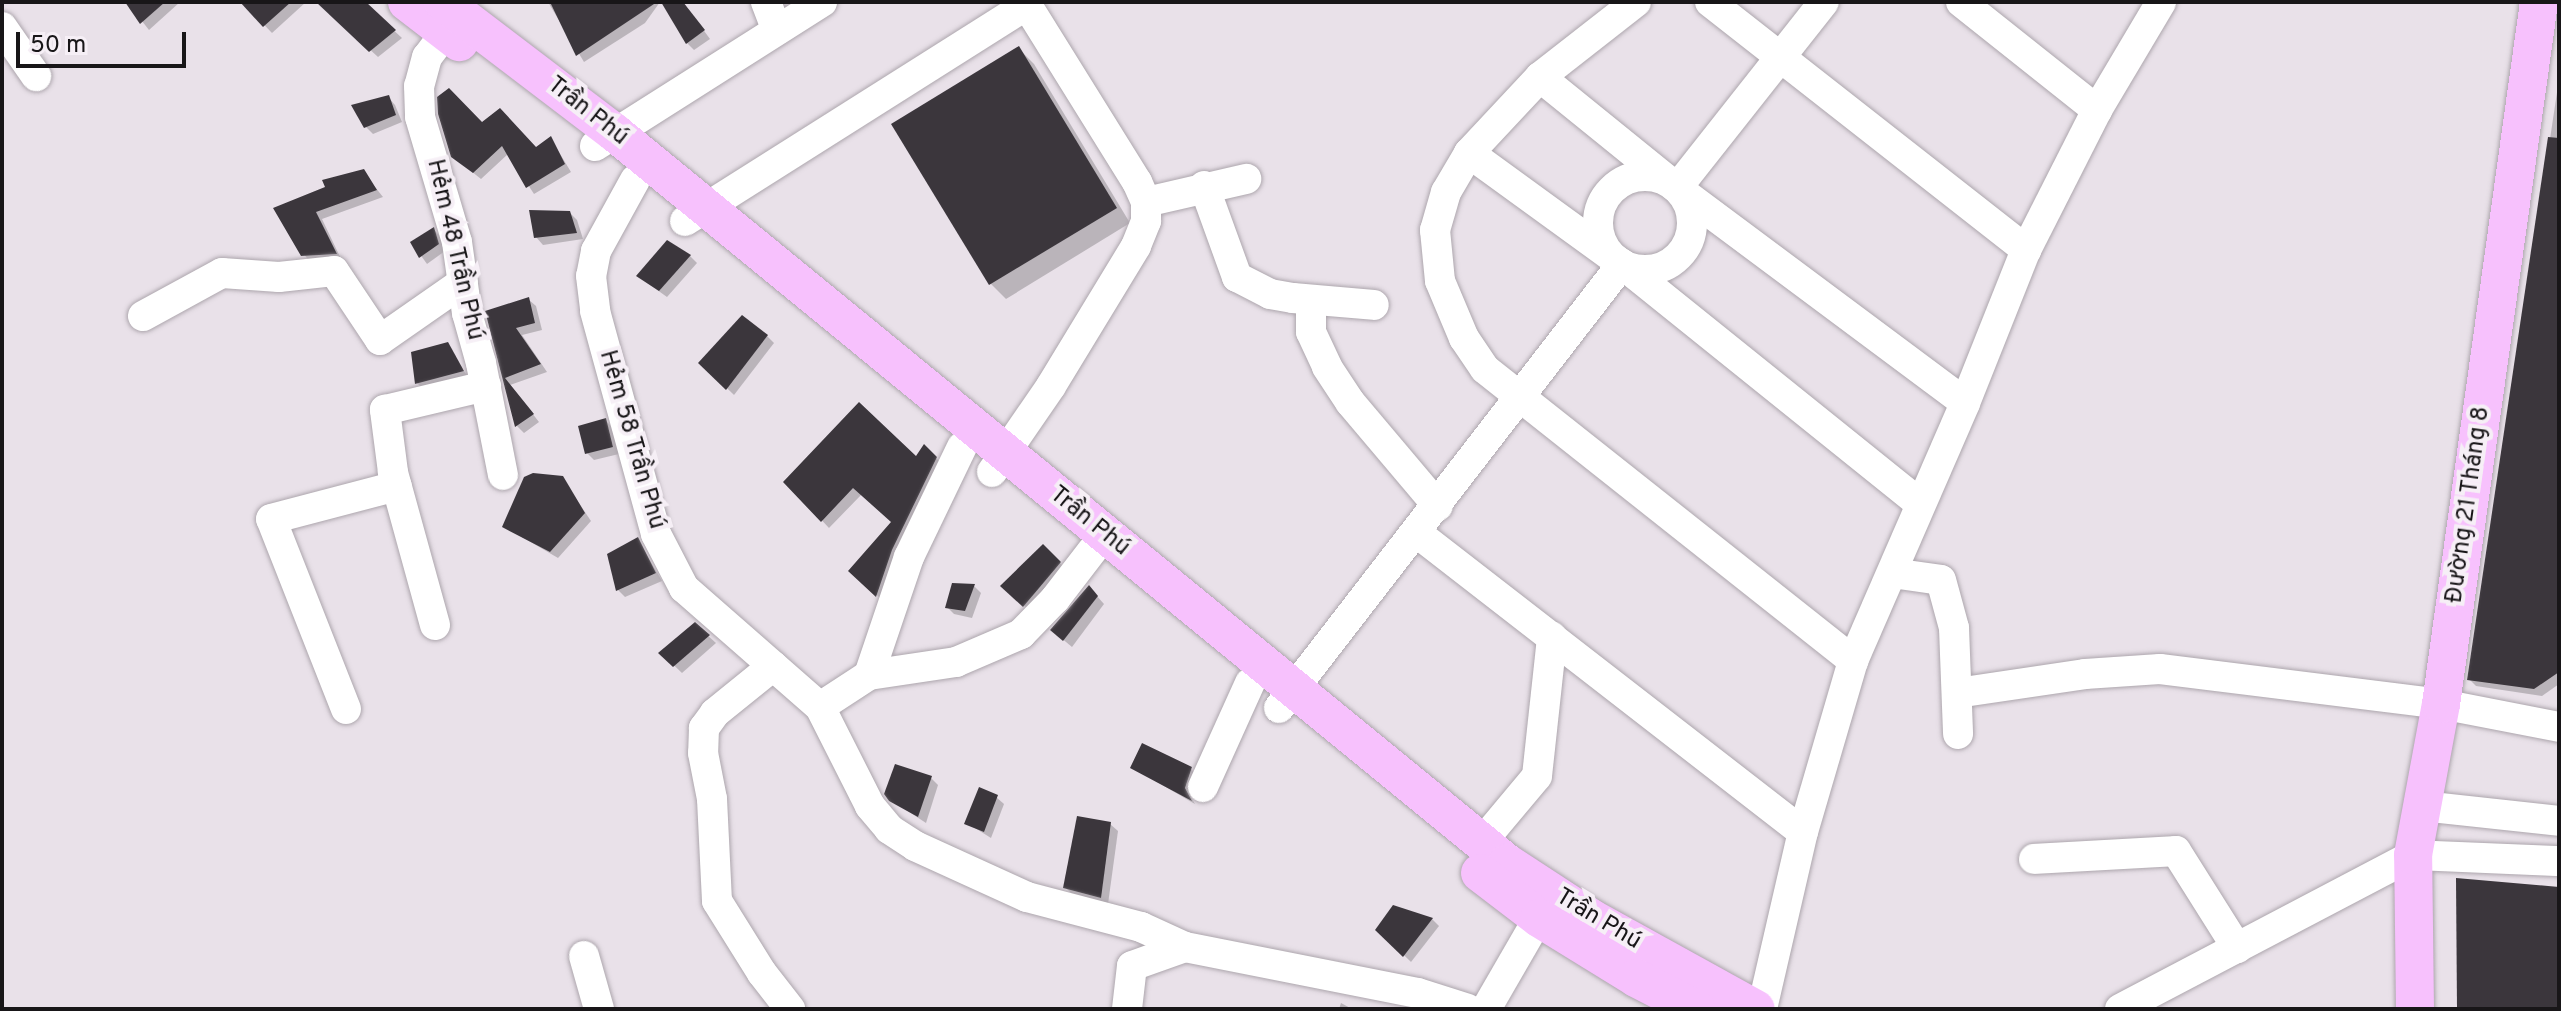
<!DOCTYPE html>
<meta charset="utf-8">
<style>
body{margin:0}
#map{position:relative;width:2561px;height:1011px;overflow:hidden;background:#e9e1e9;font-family:Overpass,sans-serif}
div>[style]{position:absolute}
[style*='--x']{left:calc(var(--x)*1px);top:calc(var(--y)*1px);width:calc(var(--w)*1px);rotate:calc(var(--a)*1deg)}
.shadow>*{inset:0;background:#0003}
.building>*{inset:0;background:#3b363c}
.roads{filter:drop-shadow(0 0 2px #ada6ad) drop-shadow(0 0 2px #ada6ad)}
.minor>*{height:30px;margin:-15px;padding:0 15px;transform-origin:15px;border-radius:15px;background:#fff}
.minor>.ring{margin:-15px;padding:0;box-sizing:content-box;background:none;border:30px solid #fff;border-radius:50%}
.major>*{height:38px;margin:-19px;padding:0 19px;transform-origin:19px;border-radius:19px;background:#f7c1fd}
span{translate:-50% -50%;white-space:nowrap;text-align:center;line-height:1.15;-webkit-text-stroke:8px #f6eff6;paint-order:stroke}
.street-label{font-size:24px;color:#181618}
.frame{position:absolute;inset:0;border:4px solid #181618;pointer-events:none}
.scale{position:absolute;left:16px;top:32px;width:170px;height:36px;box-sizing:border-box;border:4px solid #181618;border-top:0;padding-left:10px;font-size:24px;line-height:28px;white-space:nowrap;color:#181618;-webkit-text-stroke:6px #f6eff6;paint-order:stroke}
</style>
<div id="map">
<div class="shadow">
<i style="clip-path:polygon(127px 2px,180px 2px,149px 30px)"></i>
<i style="clip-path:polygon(251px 2px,306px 2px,272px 33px,247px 7px)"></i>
<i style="clip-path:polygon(318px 2px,363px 2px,402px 38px,378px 57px)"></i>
<i style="clip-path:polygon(548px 2px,660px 2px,645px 23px,584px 62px)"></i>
<i style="clip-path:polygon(675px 2px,683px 2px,710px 39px,694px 50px,687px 43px)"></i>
<i style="clip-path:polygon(1019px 49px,1034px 64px,1130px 223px,1006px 299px,991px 284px)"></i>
<i style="clip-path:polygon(2559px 79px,2559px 684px,2542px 696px,2476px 686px,2469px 679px)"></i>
<i style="clip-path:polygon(388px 97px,395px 105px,402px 122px,373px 134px,366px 127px)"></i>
<i style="clip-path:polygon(482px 124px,536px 149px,551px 139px,571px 172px,534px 194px,508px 154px,481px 179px,456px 159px)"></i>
<i style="clip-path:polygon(363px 172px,383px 197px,322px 219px,342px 261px,310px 263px,275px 209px)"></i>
<i style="clip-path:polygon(570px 213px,577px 220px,583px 239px,543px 245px,536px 237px)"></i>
<i style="clip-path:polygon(433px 229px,440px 236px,445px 251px,427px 264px,412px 243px)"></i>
<i style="clip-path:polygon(690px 256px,697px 263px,667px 297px,646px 282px)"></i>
<i style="clip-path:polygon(528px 299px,536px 306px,542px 330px,522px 335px,547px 372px,510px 385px,539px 422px,524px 433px,517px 426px,487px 312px)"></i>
<i style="clip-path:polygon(767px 336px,774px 343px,734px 395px,701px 363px)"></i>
<i style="clip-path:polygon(447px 344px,469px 379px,424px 390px,417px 383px)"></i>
<i style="clip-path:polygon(605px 420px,612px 427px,619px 454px,594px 460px,587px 453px)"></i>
<i style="clip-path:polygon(925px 447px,943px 465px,884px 602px,851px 570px,894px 522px,862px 494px,829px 528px,786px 482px,917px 459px)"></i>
<i style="clip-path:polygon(562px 478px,591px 521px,558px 558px,505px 527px)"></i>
<i style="clip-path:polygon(638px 540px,662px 581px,625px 597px,618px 590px,609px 555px)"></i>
<i style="clip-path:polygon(1043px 546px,1067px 570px,1031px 612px,1003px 586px)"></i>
<i style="clip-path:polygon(953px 585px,974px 586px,981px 593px,972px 618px,954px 614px,947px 607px)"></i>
<i style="clip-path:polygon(1096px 595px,1104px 604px,1072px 647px,1060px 637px)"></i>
<i style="clip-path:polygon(695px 624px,716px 643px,682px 673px,661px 653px)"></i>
<i style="clip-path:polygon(1133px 768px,1191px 769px,1198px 776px,1191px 797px,1195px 804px)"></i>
<i style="clip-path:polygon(931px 778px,938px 785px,926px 823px,891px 800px)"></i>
<i style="clip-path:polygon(996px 797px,1004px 804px,991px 838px,967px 823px)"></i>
<i style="clip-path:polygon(1110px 824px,1118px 831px,1108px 904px,1073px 895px,1065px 887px)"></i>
<i style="clip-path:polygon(1394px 907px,1432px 919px,1439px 926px,1411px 962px,1378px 930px)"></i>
<i style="clip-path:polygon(1341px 1003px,1352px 1009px,1339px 1009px)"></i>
</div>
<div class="building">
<i style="clip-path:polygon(125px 2px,165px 2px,140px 24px)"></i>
<i style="clip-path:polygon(240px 2px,291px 2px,263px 27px)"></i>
<i style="clip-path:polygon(316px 2px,366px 2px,396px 30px,369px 52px)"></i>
<i style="clip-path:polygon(550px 2px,657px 2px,576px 56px)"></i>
<i style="clip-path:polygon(661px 2px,683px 2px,705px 30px,686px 44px)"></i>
<i style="clip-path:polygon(1019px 46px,1117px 208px,989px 285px,891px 124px)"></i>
<i style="clip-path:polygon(449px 88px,482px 122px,500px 108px,536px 147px,551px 136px,565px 164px,526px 188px,502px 146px,473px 173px,451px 157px,438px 114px,437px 97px)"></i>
<i style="clip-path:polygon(389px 95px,396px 115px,364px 128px,351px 105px)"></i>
<i style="clip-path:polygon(2548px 137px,2559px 138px,2559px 672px,2534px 689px,2467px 680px)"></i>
<i style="clip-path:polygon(364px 169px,377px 190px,316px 212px,337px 254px,301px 256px,273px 208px,325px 187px,322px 180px)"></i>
<i style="clip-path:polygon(529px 210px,570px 211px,577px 233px,534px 238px)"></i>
<i style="clip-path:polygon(434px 227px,439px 244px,419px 258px,410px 242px)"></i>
<i style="clip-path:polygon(667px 240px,691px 255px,659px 291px,636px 276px)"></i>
<i style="clip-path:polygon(529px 297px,535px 323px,516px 328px,541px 364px,505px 378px,534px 414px,515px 427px,485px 311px)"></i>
<i style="clip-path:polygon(742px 315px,768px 335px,726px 390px,698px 363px)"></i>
<i style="clip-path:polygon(448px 342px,464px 371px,415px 384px,411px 352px)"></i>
<i style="clip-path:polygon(859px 402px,916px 456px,924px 444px,937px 457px,892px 550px,876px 597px,848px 571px,891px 522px,853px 488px,821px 522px,783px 482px)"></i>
<i style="clip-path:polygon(606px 418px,613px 447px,585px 454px,578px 426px)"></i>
<i style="clip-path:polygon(533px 473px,563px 476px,585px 513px,550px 552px,502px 527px,524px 477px)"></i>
<i style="clip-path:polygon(638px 537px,656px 573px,616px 591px,607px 554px)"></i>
<i style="clip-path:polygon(1043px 544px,1061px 562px,1023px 607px,1000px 586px)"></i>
<i style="clip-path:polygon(952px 583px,975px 584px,965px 611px,945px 608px)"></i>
<i style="clip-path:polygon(1089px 585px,1098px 596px,1063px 641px,1050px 630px)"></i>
<i style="clip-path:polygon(695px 622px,710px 635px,673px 667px,658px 653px)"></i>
<i style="clip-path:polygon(1142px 743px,1192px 767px,1185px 788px,1192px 801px,1130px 768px)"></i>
<i style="clip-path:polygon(895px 764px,932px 776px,918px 817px,889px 801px,884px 794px)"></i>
<i style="clip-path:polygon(979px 787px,998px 795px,984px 832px,964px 824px)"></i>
<i style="clip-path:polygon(1077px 816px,1111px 822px,1101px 898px,1063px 888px)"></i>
<i style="clip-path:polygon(2456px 878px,2559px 887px,2559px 1009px,2457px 1009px)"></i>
<i style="clip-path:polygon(1393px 905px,1433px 918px,1403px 957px,1375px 930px)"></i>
</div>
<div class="roads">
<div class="minor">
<i style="--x:766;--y:2;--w:30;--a:69"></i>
<i style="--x:1636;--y:2;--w:122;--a:142"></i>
<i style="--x:1540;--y:77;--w:104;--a:133.1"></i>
<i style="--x:1469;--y:153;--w:45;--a:120.5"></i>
<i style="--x:1446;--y:192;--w:40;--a:106"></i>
<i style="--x:1435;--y:230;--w:51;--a:84.4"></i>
<i style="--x:1440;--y:281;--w:62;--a:67.2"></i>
<i style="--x:1464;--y:338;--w:37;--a:56"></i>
<i style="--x:1485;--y:369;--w:470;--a:38.4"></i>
<i style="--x:1710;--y:2;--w:402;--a:38.1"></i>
<i style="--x:1961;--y:2;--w:174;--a:38.5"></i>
<i style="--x:444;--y:11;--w:21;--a:85"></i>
<i style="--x:446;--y:32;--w:31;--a:127"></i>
<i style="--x:427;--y:57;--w:30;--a:105"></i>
<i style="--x:419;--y:86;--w:31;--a:88"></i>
<i style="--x:420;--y:117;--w:130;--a:73.5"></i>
<i style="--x:457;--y:242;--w:72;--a:82"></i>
<i style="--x:467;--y:313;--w:52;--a:74.4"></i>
<i style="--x:481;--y:363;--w:114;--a:78.9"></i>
<i style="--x:2;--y:27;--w:60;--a:55.2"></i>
<i style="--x:1540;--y:77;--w:176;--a:39"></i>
<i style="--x:1677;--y:188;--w:359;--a:36.7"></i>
<i style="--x:595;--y:146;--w:269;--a:-32.4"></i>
<i style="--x:1469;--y:153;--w:189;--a:36"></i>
<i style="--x:1622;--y:264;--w:383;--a:38.8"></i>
<i class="ring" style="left:1598px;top:176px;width:64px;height:64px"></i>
<i style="--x:635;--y:180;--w:81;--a:118.8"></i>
<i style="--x:596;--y:251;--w:25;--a:101"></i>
<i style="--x:591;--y:276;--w:35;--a:83"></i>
<i style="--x:595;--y:311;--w:231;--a:74.7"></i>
<i style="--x:656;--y:534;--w:61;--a:62.6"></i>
<i style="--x:684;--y:588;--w:181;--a:41.2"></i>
<i style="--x:820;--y:707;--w:111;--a:63.2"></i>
<i style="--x:870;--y:806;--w:30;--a:50"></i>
<i style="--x:889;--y:829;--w:31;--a:33"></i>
<i style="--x:915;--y:846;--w:123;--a:24.5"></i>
<i style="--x:1027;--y:897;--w:118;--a:14.7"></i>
<i style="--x:1141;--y:927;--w:48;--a:24.4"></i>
<i style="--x:1185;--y:947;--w:237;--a:11.2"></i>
<i style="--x:1418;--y:993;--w:52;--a:17.7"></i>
<i style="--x:1204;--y:186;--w:97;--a:70.1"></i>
<i style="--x:1237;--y:277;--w:37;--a:27"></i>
<i style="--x:1270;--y:294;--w:23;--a:10"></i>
<i style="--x:1293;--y:298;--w:81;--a:4.9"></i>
<i style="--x:1677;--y:188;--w:237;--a:-51.7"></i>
<i style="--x:1146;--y:202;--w:103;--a:-13"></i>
<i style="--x:685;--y:221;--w:404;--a:-32.3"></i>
<i style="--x:1311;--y:301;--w:31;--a:90"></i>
<i style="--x:1311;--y:332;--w:38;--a:65"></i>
<i style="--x:1327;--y:367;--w:42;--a:56.7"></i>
<i style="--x:1350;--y:402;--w:136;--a:49.8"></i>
<i style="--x:143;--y:316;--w:90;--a:-28.6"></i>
<i style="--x:222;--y:273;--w:57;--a:4"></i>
<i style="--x:279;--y:277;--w:55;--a:-6.2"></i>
<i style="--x:334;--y:271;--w:83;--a:56.3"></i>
<i style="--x:380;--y:340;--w:101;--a:-34.9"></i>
<i style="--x:992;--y:472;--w:104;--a:-55.5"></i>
<i style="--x:1051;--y:386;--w:164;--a:-58.7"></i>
<i style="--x:1136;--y:246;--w:27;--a:-68"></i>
<i style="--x:1146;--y:221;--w:19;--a:-90"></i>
<i style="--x:1146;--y:202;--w:22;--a:-114"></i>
<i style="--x:1137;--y:182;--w:212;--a:-121.9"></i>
<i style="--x:1417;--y:533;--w:488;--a:37.8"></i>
<i style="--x:1892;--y:573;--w:49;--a:8.1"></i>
<i style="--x:1941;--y:580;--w:50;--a:74.8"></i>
<i style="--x:1954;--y:628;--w:106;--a:87.8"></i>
<i style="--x:435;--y:625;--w:159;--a:-105.4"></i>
<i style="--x:393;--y:472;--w:63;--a:-97.4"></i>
<i style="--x:385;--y:410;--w:104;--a:-13.4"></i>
<i style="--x:773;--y:666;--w:75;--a:141"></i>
<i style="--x:715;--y:713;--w:19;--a:126"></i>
<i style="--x:704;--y:728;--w:25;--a:92"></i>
<i style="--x:703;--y:753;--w:47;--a:78.9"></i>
<i style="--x:712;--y:799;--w:102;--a:87.2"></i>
<i style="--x:717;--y:901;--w:85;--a:58"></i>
<i style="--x:762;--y:973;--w:46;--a:52.1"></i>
<i style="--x:869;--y:675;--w:125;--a:-71.3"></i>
<i style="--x:909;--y:557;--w:122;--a:-64.3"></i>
<i style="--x:1957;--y:693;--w:129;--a:-8.4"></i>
<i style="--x:2085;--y:674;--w:75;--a:-3.8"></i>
<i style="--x:2160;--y:669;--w:283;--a:7.1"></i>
<i style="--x:2441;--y:704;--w:120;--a:11"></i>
<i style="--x:820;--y:707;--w:59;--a:-33.1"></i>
<i style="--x:869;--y:675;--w:88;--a:-8.5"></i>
<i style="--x:956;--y:662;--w:71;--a:-23.3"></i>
<i style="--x:1021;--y:634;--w:49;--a:-45.8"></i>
<i style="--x:1055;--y:599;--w:61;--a:-52.4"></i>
<i style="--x:1279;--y:708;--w:561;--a:-52.31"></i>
<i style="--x:346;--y:709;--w:204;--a:-111.5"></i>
<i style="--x:271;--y:519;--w:130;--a:-14.7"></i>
<i style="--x:1203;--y:787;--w:114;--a:-65.7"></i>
<i style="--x:2422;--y:806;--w:138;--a:6.2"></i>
<i style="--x:1481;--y:843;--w:87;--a:-50.1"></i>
<i style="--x:1537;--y:776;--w:140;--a:-83.8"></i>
<i style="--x:2034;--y:859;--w:142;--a:-3.2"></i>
<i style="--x:2176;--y:851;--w:115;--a:57.8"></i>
<i style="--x:584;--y:956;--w:55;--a:74.2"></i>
<i style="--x:1127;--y:1009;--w:43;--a:-83.4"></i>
<i style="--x:1132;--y:966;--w:56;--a:-19.7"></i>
<i style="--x:1486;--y:1009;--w:126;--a:-60"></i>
<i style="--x:1762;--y:1009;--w:182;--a:-77"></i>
<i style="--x:1803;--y:832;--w:178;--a:-73.7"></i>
<i style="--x:1853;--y:661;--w:281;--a:-66.5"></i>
<i style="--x:1965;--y:403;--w:165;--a:-68.3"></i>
<i style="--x:2026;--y:250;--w:157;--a:-63.1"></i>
<i style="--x:2097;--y:110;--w:126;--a:-59.3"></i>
<i style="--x:2120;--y:1009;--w:331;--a:-27.7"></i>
<i style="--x:2413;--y:855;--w:146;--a:2.4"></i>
</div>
<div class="major">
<i style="--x:407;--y:2;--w:66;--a:37.6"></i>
<i style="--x:443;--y:2;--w:216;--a:37.3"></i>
<i style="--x:615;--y:133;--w:1153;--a:39.3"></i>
<i style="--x:1507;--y:863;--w:100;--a:33.2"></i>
<i style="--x:1591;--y:918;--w:188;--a:28.9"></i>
<i style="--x:1480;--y:873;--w:74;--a:37.3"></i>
<i style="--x:1539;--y:918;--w:114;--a:31.7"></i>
<i style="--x:1636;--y:978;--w:68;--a:27.3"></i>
<i style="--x:2415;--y:1009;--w:154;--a:-90.7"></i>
<i style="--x:2413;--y:855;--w:154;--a:-79.5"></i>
<i style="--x:2441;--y:704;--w:709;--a:-82.05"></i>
</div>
</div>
<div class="street-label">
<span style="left:587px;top:112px;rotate:38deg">Trần Phú</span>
<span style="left:454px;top:250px;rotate:77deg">Hẻm 48 Trần Phú</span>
<span style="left:631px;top:440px;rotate:74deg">Hẻm 58 Trần Phú</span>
<span style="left:2469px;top:505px;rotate:-82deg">Đường 21 Tháng 8</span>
<span style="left:1089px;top:522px;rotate:39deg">Trần Phú</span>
<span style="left:1598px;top:920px;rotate:31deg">Trần Phú</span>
</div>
<div class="frame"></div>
<div class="scale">50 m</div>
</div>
